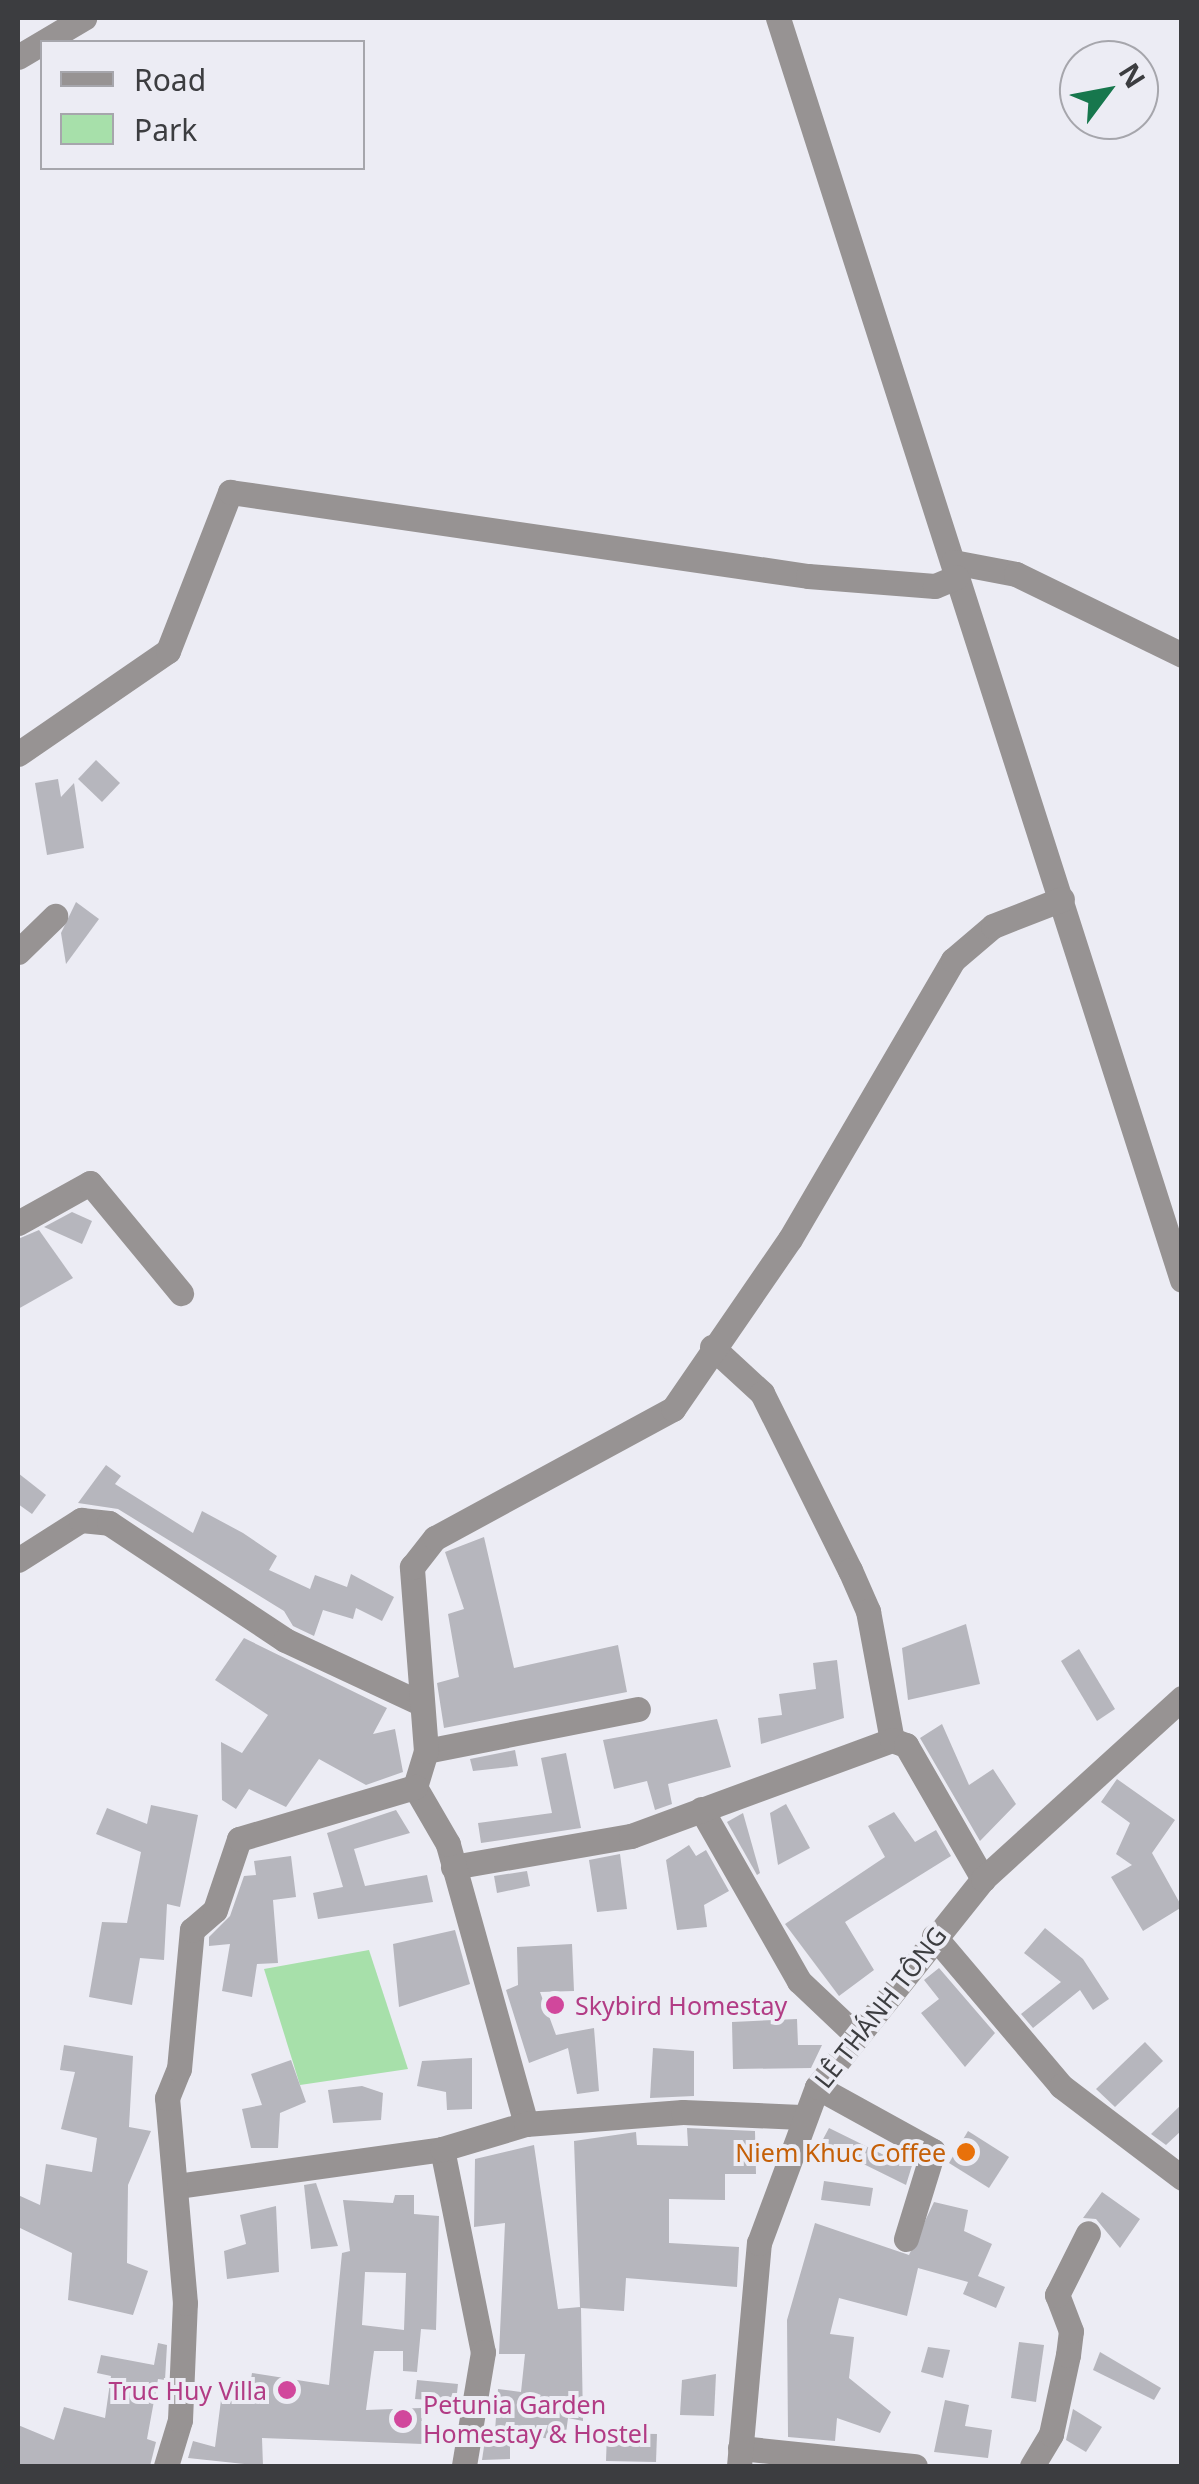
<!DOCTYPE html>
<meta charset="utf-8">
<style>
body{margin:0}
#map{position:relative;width:1199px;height:2484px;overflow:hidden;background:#ececf4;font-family:"Noto Sans",sans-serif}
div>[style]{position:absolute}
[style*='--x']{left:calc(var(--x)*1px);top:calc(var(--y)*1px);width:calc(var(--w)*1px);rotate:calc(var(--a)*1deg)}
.green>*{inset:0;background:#a7e0aa}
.building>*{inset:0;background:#b6b6bd}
.minor>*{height:25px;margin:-12.5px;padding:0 12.5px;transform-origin:12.5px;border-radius:12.5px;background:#979393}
.dots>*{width:28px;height:28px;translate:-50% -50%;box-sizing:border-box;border:5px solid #ececf4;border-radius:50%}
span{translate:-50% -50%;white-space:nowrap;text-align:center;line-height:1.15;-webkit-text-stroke:8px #ececf4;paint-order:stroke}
.hotel-label{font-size:25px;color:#b23c85}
.left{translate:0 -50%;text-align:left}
.right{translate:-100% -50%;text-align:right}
.street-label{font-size:25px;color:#3c3d40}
.food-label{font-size:25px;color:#c56008}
.frame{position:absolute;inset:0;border:20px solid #3c3d40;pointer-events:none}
.legend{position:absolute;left:40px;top:40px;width:325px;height:130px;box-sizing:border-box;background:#ececf4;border:2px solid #a6a6ac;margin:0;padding:12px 18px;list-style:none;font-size:30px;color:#3c3d40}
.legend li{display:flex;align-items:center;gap:20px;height:50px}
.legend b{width:50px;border:2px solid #a6a6ac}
.north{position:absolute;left:1059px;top:40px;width:100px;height:100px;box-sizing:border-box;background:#ececf4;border:2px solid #a6a6ac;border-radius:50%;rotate:58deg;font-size:28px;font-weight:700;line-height:40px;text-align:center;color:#3c3d40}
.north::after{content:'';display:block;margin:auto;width:35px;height:45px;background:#17774d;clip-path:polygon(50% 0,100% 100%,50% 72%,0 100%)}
</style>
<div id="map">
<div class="green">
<i style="clip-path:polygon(369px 1950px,408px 2069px,300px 2085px,264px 1969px)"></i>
</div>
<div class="building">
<i style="clip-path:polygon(96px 760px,120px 783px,102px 802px,78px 779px)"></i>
<i style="clip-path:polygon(58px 779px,61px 797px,74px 783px,84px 848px,47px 855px,35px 783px)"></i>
<i style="clip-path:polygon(76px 902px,99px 919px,66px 964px,61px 933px)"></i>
<i style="clip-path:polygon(72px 1212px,92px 1221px,82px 1244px,44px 1227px)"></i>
<i style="clip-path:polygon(39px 1230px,73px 1278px,18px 1309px,18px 1239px)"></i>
<i style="clip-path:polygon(106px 1465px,121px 1476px,115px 1484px,193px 1533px,202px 1511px,243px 1533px,277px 1556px,269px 1570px,310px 1589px,315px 1575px,347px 1587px,351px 1574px,394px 1597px,382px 1621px,356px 1608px,353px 1619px,323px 1610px,314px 1636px,293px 1626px,284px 1611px,118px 1509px,78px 1503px)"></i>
<i style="clip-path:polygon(18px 1473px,46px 1495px,32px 1514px,18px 1504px)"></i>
<i style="clip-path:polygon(484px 1537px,514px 1668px,618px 1645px,627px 1692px,444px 1728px,437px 1683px,459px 1677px,448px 1614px,464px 1609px,445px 1552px)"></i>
<i style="clip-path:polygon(966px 1624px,980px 1684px,908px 1700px,902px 1648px)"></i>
<i style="clip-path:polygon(244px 1638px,387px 1708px,373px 1734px,395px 1729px,403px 1772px,366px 1785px,319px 1759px,286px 1807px,249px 1789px,236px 1809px,222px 1800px,221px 1742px,242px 1753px,268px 1715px,215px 1680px)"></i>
<i style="clip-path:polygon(1079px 1649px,1115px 1709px,1097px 1721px,1061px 1661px)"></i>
<i style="clip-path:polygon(837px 1660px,844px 1718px,761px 1744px,758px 1718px,782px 1715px,779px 1694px,816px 1689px,813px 1663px)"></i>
<i style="clip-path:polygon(717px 1719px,731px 1767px,668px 1784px,672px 1804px,655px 1810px,647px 1781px,614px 1789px,603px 1740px)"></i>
<i style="clip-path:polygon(942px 1724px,969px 1785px,993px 1769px,1016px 1804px,980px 1841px,920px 1738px)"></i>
<i style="clip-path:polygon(515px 1750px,518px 1766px,473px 1771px,470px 1759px)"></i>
<i style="clip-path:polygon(566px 1753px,581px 1828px,481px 1843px,478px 1823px,552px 1813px,541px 1758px)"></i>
<i style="clip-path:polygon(1117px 1779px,1175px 1820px,1152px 1853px,1182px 1907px,1143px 1931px,1111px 1877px,1132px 1865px,1116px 1854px,1130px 1823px,1101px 1802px)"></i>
<i style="clip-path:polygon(786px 1804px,810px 1848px,778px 1865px,770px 1813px)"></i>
<i style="clip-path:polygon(151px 1805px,198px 1815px,180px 1907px,167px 1904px,164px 1960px,140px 1958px,132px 2005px,89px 1997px,102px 1922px,127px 1923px,141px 1852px,96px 1834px,107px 1808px,147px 1824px)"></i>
<i style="clip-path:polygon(396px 1810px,410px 1833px,354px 1849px,365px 1886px,427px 1875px,433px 1902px,318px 1919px,313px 1893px,343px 1887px,327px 1833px)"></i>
<i style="clip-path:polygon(894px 1812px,915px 1842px,936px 1830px,951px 1856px,845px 1922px,874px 1970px,839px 1996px,785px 1924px,885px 1857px,868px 1826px)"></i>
<i style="clip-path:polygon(743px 1813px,760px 1873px,757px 1875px,727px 1822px)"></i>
<i style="clip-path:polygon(689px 1845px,696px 1856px,706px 1850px,729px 1891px,704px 1905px,707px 1927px,677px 1930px,666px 1860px)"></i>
<i style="clip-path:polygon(620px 1854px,627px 1909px,597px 1912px,589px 1860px)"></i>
<i style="clip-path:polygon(291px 1856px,296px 1897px,273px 1900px,278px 1963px,257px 1964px,252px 1997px,222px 1991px,230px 1944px,209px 1946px,209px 1937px,230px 1916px,244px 1876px,256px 1875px,254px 1861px)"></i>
<i style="clip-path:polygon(527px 1871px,530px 1886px,497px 1893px,494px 1876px)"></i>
<i style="clip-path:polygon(1045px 1928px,1083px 1959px,1109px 1999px,1093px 2010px,1080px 1990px,1033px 2028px,1021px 2014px,1061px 1982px,1024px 1953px)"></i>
<i style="clip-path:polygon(455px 1930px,470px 1984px,399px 2007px,393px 1944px)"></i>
<i style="clip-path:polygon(572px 1944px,574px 1991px,540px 1992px,556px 2035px,594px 2028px,599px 2091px,577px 2094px,568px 2048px,529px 2063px,506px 1990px,518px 1985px,517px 1947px)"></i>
<i style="clip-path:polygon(939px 1968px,995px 2033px,965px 2067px,921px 2013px,939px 1999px,924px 1980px)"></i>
<i style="clip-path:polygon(797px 2019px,798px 2045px,822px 2045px,811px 2068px,733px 2069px,732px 2022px)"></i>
<i style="clip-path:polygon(1145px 2042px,1163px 2061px,1115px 2107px,1096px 2089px)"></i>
<i style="clip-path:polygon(64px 2045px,133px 2056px,129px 2127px,151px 2131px,128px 2185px,127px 2263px,148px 2271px,133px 2315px,68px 2300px,72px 2253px,18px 2227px,18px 2195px,40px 2205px,46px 2164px,92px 2172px,97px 2138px,61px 2129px,75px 2072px,60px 2070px)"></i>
<i style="clip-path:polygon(653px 2048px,694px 2051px,694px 2096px,650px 2098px)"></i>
<i style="clip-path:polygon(472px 2058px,472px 2109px,447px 2110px,446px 2092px,417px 2086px,422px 2061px)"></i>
<i style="clip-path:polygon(291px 2060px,306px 2102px,280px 2113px,278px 2148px,251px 2148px,242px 2109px,262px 2105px,251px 2074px)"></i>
<i style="clip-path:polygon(362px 2086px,383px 2093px,381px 2120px,333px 2123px,328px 2090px)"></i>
<i style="clip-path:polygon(1182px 2104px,1182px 2130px,1166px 2145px,1151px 2134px)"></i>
<i style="clip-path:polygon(687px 2128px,755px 2131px,756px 2174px,725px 2174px,725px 2200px,669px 2199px,669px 2243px,739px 2247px,737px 2287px,626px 2278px,624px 2311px,581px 2308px,583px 2421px,568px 2418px,565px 2441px,495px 2431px,498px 2389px,521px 2392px,525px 2354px,499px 2354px,505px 2223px,474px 2227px,475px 2159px,534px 2145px,558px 2309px,580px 2307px,574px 2141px,636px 2132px,637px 2145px,688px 2146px)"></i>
<i style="clip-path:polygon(829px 2128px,892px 2159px,897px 2150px,914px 2159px,906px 2185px,821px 2143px)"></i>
<i style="clip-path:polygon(968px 2131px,1009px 2157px,989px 2188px,949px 2163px)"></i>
<i style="clip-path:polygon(824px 2181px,873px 2188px,870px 2206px,821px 2200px)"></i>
<i style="clip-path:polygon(316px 2183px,338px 2246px,311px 2249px,304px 2185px)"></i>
<i style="clip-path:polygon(1102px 2192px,1140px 2219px,1120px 2248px,1096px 2219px,1083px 2218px)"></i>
<i style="clip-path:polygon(evenodd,395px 2195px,414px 2195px,414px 2214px,439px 2216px,436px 2330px,421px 2329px,417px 2372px,403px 2371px,403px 2351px,374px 2351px,366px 2410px,421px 2408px,423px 2444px,262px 2438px,263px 2466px,188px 2458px,193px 2441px,215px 2447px,221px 2400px,247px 2403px,252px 2373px,329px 2385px,342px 2253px,350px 2251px,343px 2200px,393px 2203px,395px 2195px,365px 2272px,406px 2273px,404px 2330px,362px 2325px,365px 2272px)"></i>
<i style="clip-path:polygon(934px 2202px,968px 2210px,964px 2231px,992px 2244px,978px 2276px,1005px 2287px,996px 2308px,963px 2294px,968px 2282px,918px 2268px,907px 2316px,839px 2298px,830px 2334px,854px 2337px,849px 2378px,891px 2412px,880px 2433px,837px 2418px,835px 2441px,788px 2437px,787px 2320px,815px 2223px,909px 2255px)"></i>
<i style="clip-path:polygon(276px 2206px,279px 2272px,227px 2279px,224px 2251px,246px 2244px,240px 2215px)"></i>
<i style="clip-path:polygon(1019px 2342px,1044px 2345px,1036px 2402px,1011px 2398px)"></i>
<i style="clip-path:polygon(158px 2343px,167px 2345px,165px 2380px,158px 2379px,147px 2439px,156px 2442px,150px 2466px,18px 2466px,18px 2425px,54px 2440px,64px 2407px,105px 2418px,111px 2376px,97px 2373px,101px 2355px,154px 2365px)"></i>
<i style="clip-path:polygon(928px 2347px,950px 2350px,943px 2378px,921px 2372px)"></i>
<i style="clip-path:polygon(1100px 2352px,1161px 2388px,1154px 2400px,1093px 2370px)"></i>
<i style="clip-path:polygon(716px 2374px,714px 2416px,680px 2415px,682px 2380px)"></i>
<i style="clip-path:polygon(417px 2380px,458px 2384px,456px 2402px,415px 2399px)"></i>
<i style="clip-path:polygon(945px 2400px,969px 2405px,965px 2426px,992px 2430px,988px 2458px,934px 2452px)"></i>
<i style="clip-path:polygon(1073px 2409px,1102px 2427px,1086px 2452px,1066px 2440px)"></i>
<i style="clip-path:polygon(607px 2433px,657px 2434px,656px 2462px,606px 2461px)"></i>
<i style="clip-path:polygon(485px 2440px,510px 2440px,510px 2459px,482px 2460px)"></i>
</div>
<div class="minor">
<i style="--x:778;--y:18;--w:1325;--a:72.25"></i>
<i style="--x:18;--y:57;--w:77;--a:-30.6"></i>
<i style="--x:953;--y:562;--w:64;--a:10.8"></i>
<i style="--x:1016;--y:574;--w:185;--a:26"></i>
<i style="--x:18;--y:754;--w:182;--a:-34.5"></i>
<i style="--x:168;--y:651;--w:171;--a:-68.7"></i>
<i style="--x:230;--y:492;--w:584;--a:8.27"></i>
<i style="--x:808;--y:576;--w:127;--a:4.5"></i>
<i style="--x:935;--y:586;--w:23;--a:-23"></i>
<i style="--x:18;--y:952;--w:52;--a:-44.2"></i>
<i style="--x:18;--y:1223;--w:82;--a:-29.1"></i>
<i style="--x:90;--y:1183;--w:143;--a:50.4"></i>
<i style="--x:712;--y:1347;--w:68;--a:42.6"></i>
<i style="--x:762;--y:1393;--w:198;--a:63.6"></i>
<i style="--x:850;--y:1570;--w:45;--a:66.3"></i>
<i style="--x:868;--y:1611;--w:131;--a:79.5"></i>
<i style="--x:18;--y:1560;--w:75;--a:-32.4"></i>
<i style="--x:81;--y:1520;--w:28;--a:6"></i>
<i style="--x:109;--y:1523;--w:211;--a:33.6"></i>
<i style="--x:285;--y:1640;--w:145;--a:25"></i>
<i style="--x:426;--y:1751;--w:216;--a:-11.2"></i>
<i style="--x:701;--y:1809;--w:198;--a:60.3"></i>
<i style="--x:799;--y:1981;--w:77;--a:43.4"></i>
<i style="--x:453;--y:1867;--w:181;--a:-9.9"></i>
<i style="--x:631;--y:1836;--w:278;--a:-20.2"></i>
<i style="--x:892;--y:1740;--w:15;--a:20"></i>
<i style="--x:906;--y:1745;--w:155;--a:60.1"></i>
<i style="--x:934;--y:1936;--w:197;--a:49.7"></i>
<i style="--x:1061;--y:2086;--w:152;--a:37.2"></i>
<i style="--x:817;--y:2087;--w:132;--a:28.9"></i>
<i style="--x:933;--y:2151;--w:92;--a:107.1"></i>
<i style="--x:526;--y:2124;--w:291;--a:-105.6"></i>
<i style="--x:448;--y:1844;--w:66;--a:-120.1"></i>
<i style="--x:415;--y:1787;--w:38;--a:-73"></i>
<i style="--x:426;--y:1751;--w:185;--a:-94.4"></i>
<i style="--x:412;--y:1567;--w:37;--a:-52"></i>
<i style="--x:435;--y:1538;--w:271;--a:-28.5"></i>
<i style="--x:673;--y:1409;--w:206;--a:-55.5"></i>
<i style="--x:790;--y:1239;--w:323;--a:-59.7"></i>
<i style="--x:953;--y:960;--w:52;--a:-40.4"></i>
<i style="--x:993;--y:926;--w:74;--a:-21.4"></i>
<i style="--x:442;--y:2149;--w:207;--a:78.6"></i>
<i style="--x:483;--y:2352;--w:116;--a:99.5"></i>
<i style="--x:177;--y:2186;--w:268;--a:-7.9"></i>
<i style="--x:442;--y:2149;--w:88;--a:-16.6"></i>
<i style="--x:526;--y:2124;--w:157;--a:-4.4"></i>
<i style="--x:683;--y:2112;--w:118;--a:2.4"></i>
<i style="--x:740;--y:2448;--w:176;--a:5.9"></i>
<i style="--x:166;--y:2466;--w:48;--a:-73.1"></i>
<i style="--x:180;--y:2420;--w:117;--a:-87.6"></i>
<i style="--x:185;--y:2303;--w:206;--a:-95"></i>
<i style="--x:167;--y:2098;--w:31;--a:-68"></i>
<i style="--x:179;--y:2069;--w:140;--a:-84.7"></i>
<i style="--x:192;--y:1930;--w:30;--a:-41"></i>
<i style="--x:215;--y:1910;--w:75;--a:-71.3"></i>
<i style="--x:239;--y:1839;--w:184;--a:-16.5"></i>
<i style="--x:739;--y:2466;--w:224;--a:-84.9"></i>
<i style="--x:759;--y:2243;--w:166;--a:-69.6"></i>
<i style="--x:817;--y:2087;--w:266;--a:-51.4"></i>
<i style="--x:983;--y:1879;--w:269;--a:-42.3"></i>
<i style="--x:1032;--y:2466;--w:37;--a:-59"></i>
<i style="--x:1051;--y:2434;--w:81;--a:-77.9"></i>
<i style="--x:1068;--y:2355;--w:24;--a:-83"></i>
<i style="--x:1071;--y:2331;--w:39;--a:-111"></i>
<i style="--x:1057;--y:2295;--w:69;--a:-63.4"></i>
</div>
<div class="dots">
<i style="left:555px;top:2005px;background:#d1479c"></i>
<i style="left:966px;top:2152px;background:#e8710a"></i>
<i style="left:287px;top:2390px;background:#d1479c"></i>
<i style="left:403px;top:2419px;background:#d1479c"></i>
</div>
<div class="hotel-label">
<span class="left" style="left:575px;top:2005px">Skybird Homestay</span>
<span class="right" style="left:267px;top:2390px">Truc Huy Villa</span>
<span class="left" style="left:423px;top:2419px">Petunia Garden<br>Homestay &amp; Hostel</span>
</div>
<div class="street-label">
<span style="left:880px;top:2007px;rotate:-52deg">LÊ THÁNH TÔNG</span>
</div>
<div class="food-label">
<span class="right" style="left:946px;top:2152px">Niem Khuc Coffee</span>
</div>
<div class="frame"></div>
<ul class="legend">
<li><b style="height:12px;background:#979393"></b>Road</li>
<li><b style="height:28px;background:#a7e0aa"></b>Park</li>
</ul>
<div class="north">N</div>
</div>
